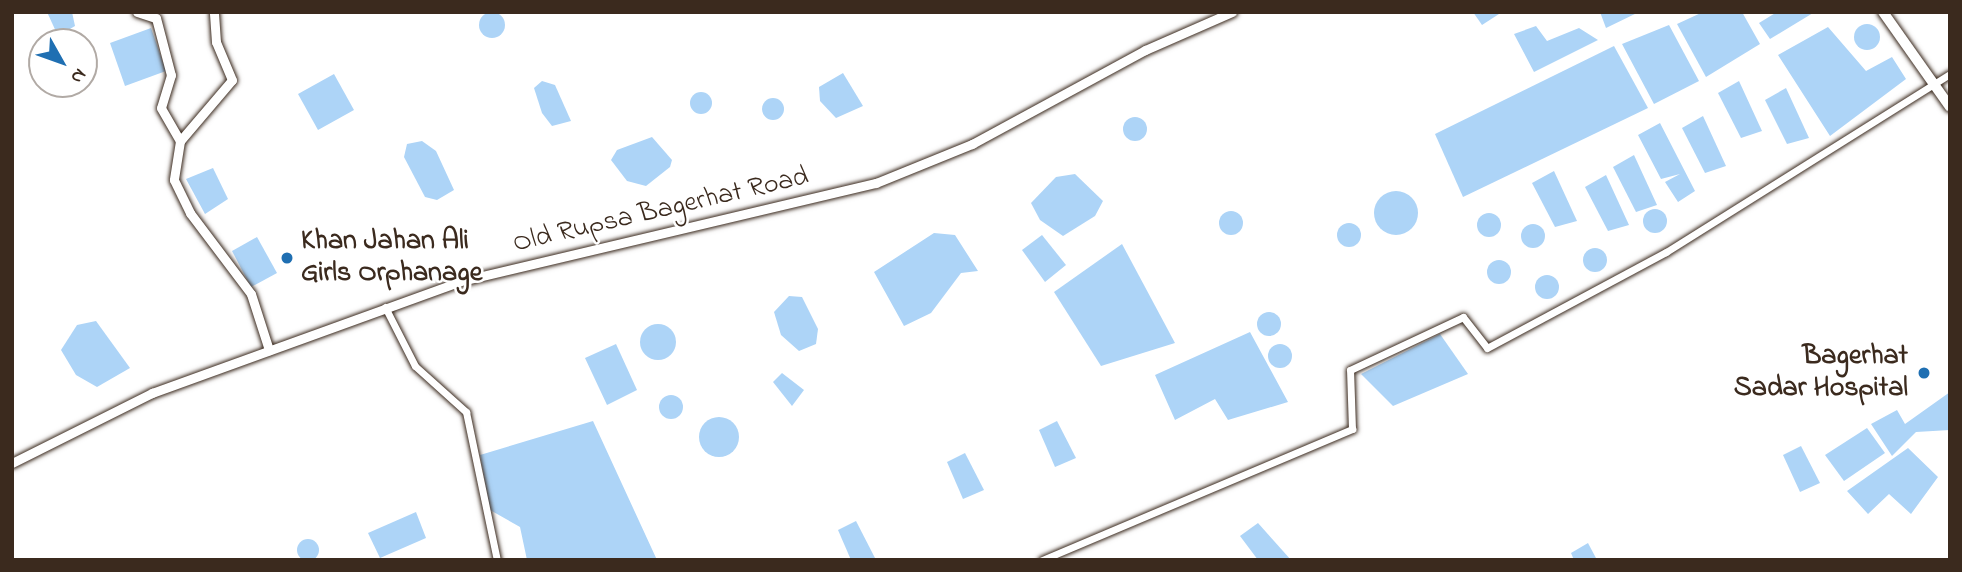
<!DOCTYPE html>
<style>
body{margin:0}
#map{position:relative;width:1962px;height:572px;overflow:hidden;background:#fff;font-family:"Indie Flower",sans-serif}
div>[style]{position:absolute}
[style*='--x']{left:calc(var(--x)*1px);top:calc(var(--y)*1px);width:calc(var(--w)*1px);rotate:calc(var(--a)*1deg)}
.water>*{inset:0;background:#add4f7}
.round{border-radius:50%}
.roads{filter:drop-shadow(0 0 2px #3b2a1e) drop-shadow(0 0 2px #3b2a1e)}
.minor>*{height:7px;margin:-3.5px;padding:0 3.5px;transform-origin:3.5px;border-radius:3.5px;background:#fff}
.tertiary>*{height:9px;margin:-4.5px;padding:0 4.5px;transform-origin:4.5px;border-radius:4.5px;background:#fff}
.primary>*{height:10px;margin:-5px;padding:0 5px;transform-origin:5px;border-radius:5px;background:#fff}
.dots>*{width:19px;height:19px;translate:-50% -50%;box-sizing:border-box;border:4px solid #fff;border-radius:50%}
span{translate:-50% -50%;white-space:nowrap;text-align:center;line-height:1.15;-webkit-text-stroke:5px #fff;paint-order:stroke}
.street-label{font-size:28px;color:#3b2a1e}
.poi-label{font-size:28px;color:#3b2a1e;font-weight:700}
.left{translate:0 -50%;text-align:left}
.right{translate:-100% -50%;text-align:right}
.frame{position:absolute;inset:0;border:14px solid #3b2a1e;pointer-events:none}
.north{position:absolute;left:28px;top:28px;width:70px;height:70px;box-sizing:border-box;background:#fff;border:2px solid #b1aaa5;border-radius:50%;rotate:130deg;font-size:19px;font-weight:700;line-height:28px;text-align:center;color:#3b2a1e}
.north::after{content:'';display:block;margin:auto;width:24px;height:32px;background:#1f6fb2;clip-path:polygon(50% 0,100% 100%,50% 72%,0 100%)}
</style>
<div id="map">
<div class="water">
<i class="round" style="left:479px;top:12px;width:26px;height:26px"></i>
<i style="clip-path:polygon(47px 12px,72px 12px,75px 26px,58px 36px)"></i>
<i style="clip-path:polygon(1473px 12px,1498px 12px,1499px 14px,1482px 25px)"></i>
<i style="clip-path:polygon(1600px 12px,1639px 12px,1606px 28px)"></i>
<i style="clip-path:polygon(1703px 12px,1742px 12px,1760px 44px,1706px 77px,1677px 24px)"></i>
<i style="clip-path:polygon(1777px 12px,1813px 12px,1813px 13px,1770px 39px,1759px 23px)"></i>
<i class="round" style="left:1854px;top:24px;width:26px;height:26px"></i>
<i style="clip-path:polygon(1669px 25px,1699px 81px,1654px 104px,1622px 44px)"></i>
<i style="clip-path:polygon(1536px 26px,1547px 41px,1579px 28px,1598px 40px,1534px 72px,1514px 34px)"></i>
<i style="clip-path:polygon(1828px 27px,1866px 71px,1892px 57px,1906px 79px,1830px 136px,1778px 55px)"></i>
<i style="clip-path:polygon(151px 28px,166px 71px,125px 86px,110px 43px)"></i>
<i style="clip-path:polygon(1614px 46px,1648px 108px,1463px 197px,1435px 134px)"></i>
<i style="clip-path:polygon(843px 73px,863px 106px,836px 118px,820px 101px,819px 87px)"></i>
<i style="clip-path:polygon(334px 74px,354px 110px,318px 130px,298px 94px)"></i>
<i style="clip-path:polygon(542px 81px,555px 85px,571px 121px,552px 126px,542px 113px,534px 88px)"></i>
<i style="clip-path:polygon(1739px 81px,1762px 131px,1741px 138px,1718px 93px)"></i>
<i style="clip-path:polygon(1786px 88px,1809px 138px,1787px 144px,1765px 100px)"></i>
<i class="round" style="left:690px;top:92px;width:22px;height:22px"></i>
<i class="round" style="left:762px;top:98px;width:22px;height:22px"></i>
<i style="clip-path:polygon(1703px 116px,1726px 166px,1705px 173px,1682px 128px)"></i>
<i class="round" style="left:1123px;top:117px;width:24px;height:24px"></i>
<i style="clip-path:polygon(1660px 123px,1695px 191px,1678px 202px,1665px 182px,1680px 174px,1661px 179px,1638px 135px)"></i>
<i style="clip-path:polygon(652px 137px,672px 160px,670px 167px,646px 186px,627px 181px,611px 160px,617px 150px)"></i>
<i style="clip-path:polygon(422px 141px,436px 151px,454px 190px,437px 200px,425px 197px,404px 157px,407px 144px)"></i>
<i style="clip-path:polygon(1634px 155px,1657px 205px,1636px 212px,1613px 167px)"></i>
<i style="clip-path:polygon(213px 168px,228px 199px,205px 214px,186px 179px)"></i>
<i style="clip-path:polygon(1554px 171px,1577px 221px,1555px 227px,1532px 183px)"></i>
<i style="clip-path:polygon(1075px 174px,1103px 201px,1095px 216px,1063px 236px,1040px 220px,1031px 203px,1056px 177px)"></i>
<i style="clip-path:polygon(1606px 175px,1629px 225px,1608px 231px,1585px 187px)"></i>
<i class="round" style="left:1374px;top:191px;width:44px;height:44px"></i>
<i class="round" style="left:1643px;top:209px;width:24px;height:24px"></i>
<i class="round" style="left:1219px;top:211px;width:24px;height:24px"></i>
<i class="round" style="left:1477px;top:213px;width:24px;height:24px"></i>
<i class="round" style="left:1337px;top:223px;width:24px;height:24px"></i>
<i class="round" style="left:1521px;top:224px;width:24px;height:24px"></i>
<i style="clip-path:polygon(934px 233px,955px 235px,978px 271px,961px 273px,931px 313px,904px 326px,874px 272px)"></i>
<i style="clip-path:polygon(1042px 235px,1066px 265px,1045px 282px,1022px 250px)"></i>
<i style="clip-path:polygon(257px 237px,277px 273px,251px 287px,232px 251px)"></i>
<i style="clip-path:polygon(1122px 244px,1175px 343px,1101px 366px,1054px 292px)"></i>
<i class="round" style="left:1583px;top:248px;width:24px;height:24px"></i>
<i class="round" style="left:1487px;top:260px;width:24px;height:24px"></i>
<i class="round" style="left:1535px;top:275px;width:24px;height:24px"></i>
<i style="clip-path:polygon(789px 296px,802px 297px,818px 329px,816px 344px,799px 351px,781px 335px,774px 312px)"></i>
<i class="round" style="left:1257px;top:312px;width:24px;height:24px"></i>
<i style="clip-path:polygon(96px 321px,130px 368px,97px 387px,76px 375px,61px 350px,77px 325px)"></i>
<i class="round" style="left:640px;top:324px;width:36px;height:36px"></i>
<i style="clip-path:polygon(1250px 332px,1288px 402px,1228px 420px,1215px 399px,1175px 420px,1155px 375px)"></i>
<i style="clip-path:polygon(1440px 334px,1468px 374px,1393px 406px,1361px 374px)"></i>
<i class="round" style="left:1268px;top:344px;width:24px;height:24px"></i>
<i style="clip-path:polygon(616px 344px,637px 390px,607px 405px,585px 358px)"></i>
<i style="clip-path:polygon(782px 373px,804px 390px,792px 406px,773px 382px)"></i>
<i style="clip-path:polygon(1950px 392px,1950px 430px,1916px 432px,1892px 456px,1871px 424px,1897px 410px,1905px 424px)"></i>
<i class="round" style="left:659px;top:395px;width:24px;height:24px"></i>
<i class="round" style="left:699px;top:417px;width:40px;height:40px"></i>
<i style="clip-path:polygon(593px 421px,657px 560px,527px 560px,520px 527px,490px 510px,480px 455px)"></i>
<i style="clip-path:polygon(1057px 421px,1076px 458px,1055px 467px,1039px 430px)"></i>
<i style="clip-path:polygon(1867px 428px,1885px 453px,1844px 481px,1825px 455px)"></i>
<i style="clip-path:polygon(1801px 446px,1820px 483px,1800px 492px,1783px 455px)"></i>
<i style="clip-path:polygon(1908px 448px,1938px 477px,1911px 514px,1889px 494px,1868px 514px,1847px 491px)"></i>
<i style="clip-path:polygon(965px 453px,984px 490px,963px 499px,947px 462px)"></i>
<i style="clip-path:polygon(416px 512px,426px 538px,380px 558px,368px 533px)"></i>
<i style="clip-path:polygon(856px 521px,875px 558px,851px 560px,838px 530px)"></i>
<i style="clip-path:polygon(1258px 523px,1291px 560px,1258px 560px,1240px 536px)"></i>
<i class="round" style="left:297px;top:539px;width:22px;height:22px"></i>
<i style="clip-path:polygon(1588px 543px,1597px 560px,1574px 560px,1571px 553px)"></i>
</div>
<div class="roads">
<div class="minor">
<i style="--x:385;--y:307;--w:66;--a:63"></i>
<i style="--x:415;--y:366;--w:69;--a:42"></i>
<i style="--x:466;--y:412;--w:151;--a:78.2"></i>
<i style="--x:1042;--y:560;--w:337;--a:-22.9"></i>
<i style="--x:1352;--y:429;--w:59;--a:-91.9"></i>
<i style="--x:1350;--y:370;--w:125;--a:-25.1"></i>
<i style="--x:1463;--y:317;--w:39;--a:52"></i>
<i style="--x:1487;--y:348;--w:203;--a:-28.2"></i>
<i style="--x:1666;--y:252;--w:335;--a:-32.1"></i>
</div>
<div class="tertiary">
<i style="--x:137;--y:12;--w:20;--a:18"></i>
<i style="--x:156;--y:18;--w:59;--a:75.3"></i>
<i style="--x:171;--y:75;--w:34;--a:107"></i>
<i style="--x:161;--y:108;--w:38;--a:60"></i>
<i style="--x:180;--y:141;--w:39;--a:99"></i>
<i style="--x:174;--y:180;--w:37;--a:64"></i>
<i style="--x:190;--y:213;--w:101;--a:53"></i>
<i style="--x:251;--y:294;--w:59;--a:72.2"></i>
<i style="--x:180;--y:141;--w:80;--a:-49.6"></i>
<i style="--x:232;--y:80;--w:41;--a:-112.8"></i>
<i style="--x:216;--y:42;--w:30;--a:-94"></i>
<i style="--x:12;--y:463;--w:157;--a:-26.6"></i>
<i style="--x:152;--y:393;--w:333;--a:-19.9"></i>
<i style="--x:465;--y:280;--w:422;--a:-13.3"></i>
<i style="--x:876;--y:183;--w:104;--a:-22.1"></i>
<i style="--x:972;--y:144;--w:197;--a:-28.5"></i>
<i style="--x:1145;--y:50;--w:95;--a:-23.6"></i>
</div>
<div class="primary">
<i style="--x:1883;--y:12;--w:116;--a:54.8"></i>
</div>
</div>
<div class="dots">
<i style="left:287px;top:258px;background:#1f6fb2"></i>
<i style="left:1924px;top:373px;background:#1f6fb2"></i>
</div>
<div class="street-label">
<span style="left:661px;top:211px;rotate:-13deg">Old Rupsa Bagerhat Road</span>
</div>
<div class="poi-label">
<span class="left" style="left:301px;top:258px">Khan Jahan Ali<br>Girls Orphanage</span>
<span class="right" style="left:1908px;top:373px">Bagerhat<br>Sadar Hospital</span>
</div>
<div class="frame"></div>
<div class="north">N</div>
</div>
